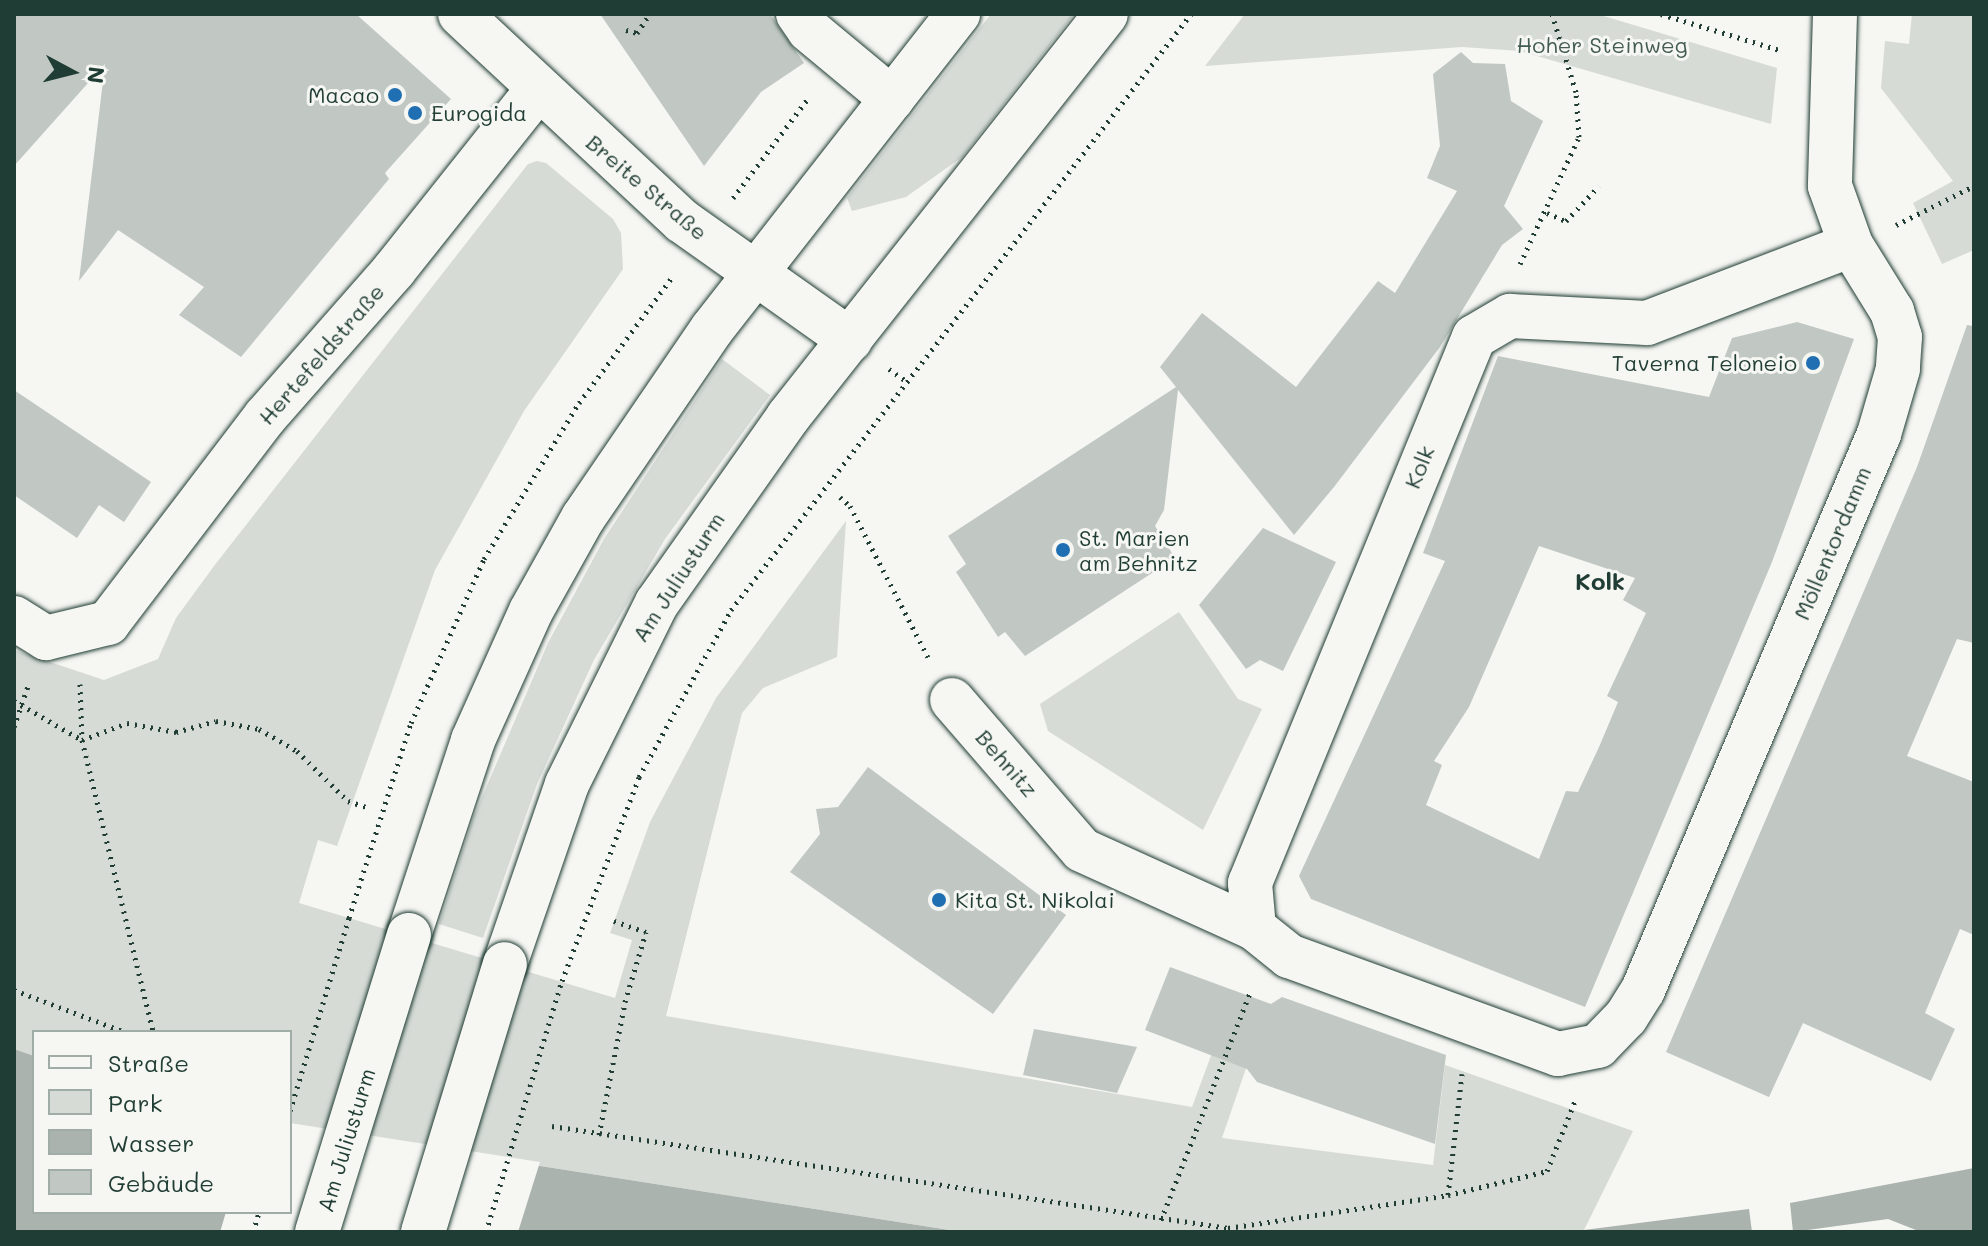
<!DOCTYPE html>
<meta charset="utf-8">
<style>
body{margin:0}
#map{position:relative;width:1988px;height:1246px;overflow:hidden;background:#f6f6f2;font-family:Mali,sans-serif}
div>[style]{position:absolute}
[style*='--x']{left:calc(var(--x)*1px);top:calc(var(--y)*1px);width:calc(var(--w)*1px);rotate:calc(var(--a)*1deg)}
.green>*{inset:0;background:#d6dbd6}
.water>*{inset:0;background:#aab3ae}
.pier>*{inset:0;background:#f6f6f2}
.building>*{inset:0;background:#c1c8c3}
.path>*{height:5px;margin-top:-2.5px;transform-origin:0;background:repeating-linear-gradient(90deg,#1f3d34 0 2px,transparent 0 8px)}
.roads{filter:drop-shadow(0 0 2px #1f3d34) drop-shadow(0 0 2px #1f3d34)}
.minor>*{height:44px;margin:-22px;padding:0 22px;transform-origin:22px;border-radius:22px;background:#f6f6f2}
.major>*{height:44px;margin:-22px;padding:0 22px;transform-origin:22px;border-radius:22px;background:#f6f6f2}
.path-bridge>*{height:5px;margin-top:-2.5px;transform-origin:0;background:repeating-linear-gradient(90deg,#1f3d34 0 2px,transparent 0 8px)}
.bridges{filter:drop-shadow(0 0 2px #1f3d34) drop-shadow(0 0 2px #1f3d34)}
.major-bridge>*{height:44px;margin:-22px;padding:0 22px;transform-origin:22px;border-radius:22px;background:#f6f6f2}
.dots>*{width:22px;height:22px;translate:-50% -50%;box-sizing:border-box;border:4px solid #f6f6f2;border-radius:50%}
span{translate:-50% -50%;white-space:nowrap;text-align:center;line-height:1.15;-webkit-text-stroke:6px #f6f6f2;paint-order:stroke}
.park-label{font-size:22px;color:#445d54}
.poi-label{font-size:22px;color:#1f3d34}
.right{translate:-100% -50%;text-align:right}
.left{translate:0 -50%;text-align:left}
.street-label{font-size:22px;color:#1f3d34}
.neighbourhood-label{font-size:24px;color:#1f3d34;font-weight:700}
.frame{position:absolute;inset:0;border:16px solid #1f3d34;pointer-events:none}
.legend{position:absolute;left:32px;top:1030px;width:260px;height:184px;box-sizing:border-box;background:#f6f6f2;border:2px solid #a0aca6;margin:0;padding:10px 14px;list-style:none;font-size:24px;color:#1f3d34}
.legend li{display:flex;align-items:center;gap:16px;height:40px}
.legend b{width:40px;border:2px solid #a0aca6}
.north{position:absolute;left:32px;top:32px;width:80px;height:80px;-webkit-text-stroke:6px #f6f6f2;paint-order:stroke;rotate:97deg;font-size:22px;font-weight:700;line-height:32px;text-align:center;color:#1f3d34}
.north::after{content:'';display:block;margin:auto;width:28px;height:36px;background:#1f3d34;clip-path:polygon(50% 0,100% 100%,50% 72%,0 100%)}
</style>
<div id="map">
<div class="green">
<i style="clip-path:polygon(991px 14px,1074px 14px,962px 157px,906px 197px,852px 211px,847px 198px)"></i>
<i style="clip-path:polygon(1245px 14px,1597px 14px,1777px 68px,1771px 124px,1520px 51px,1462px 47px,1205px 66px)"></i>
<i style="clip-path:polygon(1912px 14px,1974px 14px,1974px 250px,1942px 264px,1913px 203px,1953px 181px,1881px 88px,1885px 41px,1909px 44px)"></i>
<i style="clip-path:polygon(537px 161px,546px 163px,613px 219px,621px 233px,623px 269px,524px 411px,435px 570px,337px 846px,318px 840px,299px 903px,615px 998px,632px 940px,610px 933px,650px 822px,716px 698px,846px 521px,837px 657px,763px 688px,742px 713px,666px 1016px,1192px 1107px,1235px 991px,1267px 1007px,1222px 1138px,1433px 1165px,1445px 1065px,1633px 1131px,1584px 1230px,962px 1232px,290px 1127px,290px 1032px,34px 1032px,34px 1056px,14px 1049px,14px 650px,104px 680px,158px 659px,176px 618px,214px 566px,528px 164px)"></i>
<i style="clip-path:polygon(722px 359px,770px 395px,665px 539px,594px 660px,537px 784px,483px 938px,439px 924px,474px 816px,548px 643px,604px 539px)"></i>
<i style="clip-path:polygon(1179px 612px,1238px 699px,1262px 709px,1203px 830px,1048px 731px,1040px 704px)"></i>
</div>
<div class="water">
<i style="clip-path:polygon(14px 1049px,34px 1056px,34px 1212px,290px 1212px,290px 1127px,962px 1232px,14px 1232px)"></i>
<i style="clip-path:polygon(1974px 1168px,1974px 1232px,1921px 1232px,1888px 1219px,1793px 1232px,1790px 1203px)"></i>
<i style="clip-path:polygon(1749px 1209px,1752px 1232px,1572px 1232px,1584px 1230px)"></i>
</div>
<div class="pier">
<i style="clip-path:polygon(290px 1123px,540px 1162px,518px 1232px,220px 1232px,226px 1212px,290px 1212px)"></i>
</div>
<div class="building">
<i style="clip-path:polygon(14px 14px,356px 14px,451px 99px,385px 173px,389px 179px,241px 357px,179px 315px,204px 287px,118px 230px,79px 281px,105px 64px,14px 166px)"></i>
<i style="clip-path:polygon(600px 14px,770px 14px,804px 63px,761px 92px,704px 166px)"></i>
<i style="clip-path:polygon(1461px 52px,1473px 63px,1505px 64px,1511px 101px,1543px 121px,1504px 206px,1523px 229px,1502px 245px,1440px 347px,1334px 487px,1294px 535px,1178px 390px,1164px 510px,1155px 526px,1175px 558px,1025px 656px,1005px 632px,998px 637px,956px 572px,966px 564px,948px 536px,1176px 387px,1160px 367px,1202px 313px,1296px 387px,1378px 281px,1395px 293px,1457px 191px,1427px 178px,1440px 146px,1433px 74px)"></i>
<i style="clip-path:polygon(evenodd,1797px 322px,1854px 339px,1772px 562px,1585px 1007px,1311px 899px,1299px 876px,1445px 561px,1423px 553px,1498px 356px,1709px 397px,1732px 338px,1797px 322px,1539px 546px,1635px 578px,1623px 600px,1646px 613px,1607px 696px,1618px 702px,1599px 747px,1578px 792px,1566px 791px,1539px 859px,1426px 805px,1442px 765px,1434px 761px,1469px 707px,1539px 546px)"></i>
<i style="clip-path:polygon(1967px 325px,1974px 326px,1974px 643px,1957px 639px,1907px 756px,1974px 782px,1974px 935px,1960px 929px,1925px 1013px,1955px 1029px,1931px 1081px,1803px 1023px,1769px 1097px,1666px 1052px,1917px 467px)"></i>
<i style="clip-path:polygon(14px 390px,151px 482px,124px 522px,99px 505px,77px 538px,14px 495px)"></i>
<i style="clip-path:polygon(1263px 528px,1336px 562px,1283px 671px,1260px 660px,1246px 669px,1199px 605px)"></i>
<i style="clip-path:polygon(868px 767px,1066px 915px,993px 1014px,790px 872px,820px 834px,816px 809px,838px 807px)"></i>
<i style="clip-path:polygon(1170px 967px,1271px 1004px,1282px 997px,1446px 1055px,1435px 1144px,1257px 1082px,1247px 1069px,1145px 1030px)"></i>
<i style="clip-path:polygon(1034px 1029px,1137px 1047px,1117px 1093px,1023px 1075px)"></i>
</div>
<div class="path">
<i style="--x:1661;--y:14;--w:127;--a:16.9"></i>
<i style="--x:626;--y:30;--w:11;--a:15"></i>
<i style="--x:637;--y:33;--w:23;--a:-56"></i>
<i style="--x:733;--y:198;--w:126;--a:-53"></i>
<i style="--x:1547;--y:213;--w:21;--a:23"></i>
<i style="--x:1566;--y:221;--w:48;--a:-46.7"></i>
<i style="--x:1896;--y:225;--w:87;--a:-26.6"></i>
<i style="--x:1520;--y:264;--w:140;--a:-65.1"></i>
<i style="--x:1579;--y:137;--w:45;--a:-93.8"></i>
<i style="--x:1576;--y:92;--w:82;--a:-107.1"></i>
<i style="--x:889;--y:369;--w:19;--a:35"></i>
<i style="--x:840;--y:497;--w:13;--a:42"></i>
<i style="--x:850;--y:506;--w:170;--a:62.7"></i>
<i style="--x:80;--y:684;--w:56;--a:88"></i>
<i style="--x:82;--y:740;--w:301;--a:76.3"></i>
<i style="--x:14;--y:701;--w:78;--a:29.8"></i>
<i style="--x:82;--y:740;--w:48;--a:-20.7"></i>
<i style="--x:127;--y:723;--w:50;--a:10.4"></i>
<i style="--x:176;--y:732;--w:41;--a:-15.4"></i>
<i style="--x:216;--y:721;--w:44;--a:10.5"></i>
<i style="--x:259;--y:729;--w:44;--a:30.1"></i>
<i style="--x:297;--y:751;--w:71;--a:44.4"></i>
<i style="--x:348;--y:801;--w:22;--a:18"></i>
<i style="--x:14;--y:727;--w:46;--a:-71.2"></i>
<i style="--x:349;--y:918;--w:205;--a:-72.4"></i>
<i style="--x:411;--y:723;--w:180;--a:-66"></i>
<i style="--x:484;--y:559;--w:183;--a:-58.7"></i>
<i style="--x:579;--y:403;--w:158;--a:-53.5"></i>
<i style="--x:562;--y:981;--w:218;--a:-69.3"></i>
<i style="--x:639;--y:777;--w:191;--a:-61.1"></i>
<i style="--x:731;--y:610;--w:753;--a:-52.34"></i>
<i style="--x:14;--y:990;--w:119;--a:20.7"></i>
<i style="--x:552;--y:1126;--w:684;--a:8.58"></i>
<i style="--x:1228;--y:1228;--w:222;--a:-8.5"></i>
<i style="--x:1448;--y:1195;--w:102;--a:-13.6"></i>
<i style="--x:1547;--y:1171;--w:75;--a:-68.2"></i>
<i style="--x:599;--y:1135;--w:136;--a:-78.9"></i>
<i style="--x:625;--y:1002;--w:73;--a:-73.3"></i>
<i style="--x:646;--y:932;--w:34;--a:-161"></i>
<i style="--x:1448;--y:1195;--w:122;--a:-83.4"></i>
<i style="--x:1161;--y:1220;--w:247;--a:-68.6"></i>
<i style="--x:253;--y:1232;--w:21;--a:-73"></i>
</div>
<div class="roads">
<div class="minor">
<i style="--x:460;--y:14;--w:304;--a:43"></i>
<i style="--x:682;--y:221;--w:206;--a:35.3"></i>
<i style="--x:798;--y:14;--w:19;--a:55"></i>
<i style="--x:809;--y:30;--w:108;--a:39.7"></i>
<i style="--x:1835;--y:14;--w:172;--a:91.7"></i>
<i style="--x:1830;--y:186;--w:63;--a:70.4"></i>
<i style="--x:1851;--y:245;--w:78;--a:58.2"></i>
<i style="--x:1892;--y:311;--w:27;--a:73"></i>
<i style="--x:1900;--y:337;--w:32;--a:94"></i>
<i style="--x:1898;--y:369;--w:68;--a:106.3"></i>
<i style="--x:1879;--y:434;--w:604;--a:113"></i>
<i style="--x:1643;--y:990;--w:32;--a:122"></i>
<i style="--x:1626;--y:1017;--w:40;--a:134"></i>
<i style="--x:1598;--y:1046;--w:41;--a:168.7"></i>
<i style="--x:1558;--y:1054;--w:286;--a:-160"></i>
<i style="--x:1289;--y:956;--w:45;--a:-141.3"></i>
<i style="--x:1254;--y:928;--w:45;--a:-95.1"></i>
<i style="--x:1250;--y:883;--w:590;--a:-67.69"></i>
<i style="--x:1474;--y:337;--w:42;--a:-30.3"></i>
<i style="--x:1510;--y:316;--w:137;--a:2.9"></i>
<i style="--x:1647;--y:323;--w:218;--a:-20.9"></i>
<i style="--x:14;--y:618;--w:38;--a:32"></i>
<i style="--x:46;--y:638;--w:64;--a:-13.6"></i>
<i style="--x:108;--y:623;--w:259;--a:-52.7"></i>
<i style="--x:265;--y:417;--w:196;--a:-48.7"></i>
<i style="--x:394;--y:270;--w:231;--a:-51.5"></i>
<i style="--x:952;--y:700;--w:198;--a:49.1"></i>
<i style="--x:1082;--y:850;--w:189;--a:24.4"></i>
</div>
<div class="major">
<i style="--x:409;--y:935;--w:205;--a:-71.8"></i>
<i style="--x:473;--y:740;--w:141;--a:-65.8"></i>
<i style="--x:531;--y:611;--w:107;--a:-60.8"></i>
<i style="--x:583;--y:518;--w:229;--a:-55.7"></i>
<i style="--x:712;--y:329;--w:400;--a:-52"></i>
<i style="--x:505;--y:964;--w:190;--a:-71"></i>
<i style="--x:567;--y:784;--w:202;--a:-63.6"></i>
<i style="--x:657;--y:603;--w:228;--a:-54.8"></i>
<i style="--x:788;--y:417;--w:513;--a:-51.72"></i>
</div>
</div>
<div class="path-bridge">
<i style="--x:290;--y:1111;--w:202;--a:-73"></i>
<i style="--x:486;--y:1232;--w:262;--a:-73.2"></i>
</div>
<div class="bridges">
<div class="major-bridge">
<i style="--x:317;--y:1232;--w:311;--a:-72.8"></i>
<i style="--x:423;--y:1232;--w:280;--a:-73"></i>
</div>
</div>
<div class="dots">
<i style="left:395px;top:95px;background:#1f6fb2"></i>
<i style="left:415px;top:113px;background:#1f6fb2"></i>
<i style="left:1813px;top:363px;background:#1f6fb2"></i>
<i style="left:1063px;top:550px;background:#1f6fb2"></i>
<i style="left:939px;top:900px;background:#1f6fb2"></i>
</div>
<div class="park-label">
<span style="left:1602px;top:45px">Hoher Steinweg</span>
</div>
<div class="poi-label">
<span class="right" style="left:379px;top:95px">Macao</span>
<span class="left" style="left:431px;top:113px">Eurogida</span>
<span class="right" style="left:1797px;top:363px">Taverna Teloneio</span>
<span class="left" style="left:1079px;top:550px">St. Marien<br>am Behnitz</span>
<span class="left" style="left:955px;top:900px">Kita St. Nikolai</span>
</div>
<div class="street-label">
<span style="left:647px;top:187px;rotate:40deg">Breite Straße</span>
<span style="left:321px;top:354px;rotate:-49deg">Hertefeldstraße</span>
<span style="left:1419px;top:467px;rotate:-68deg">Kolk</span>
<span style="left:1832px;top:543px;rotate:-67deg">Möllentordamm</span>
<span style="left:678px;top:577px;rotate:-57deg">Am Juliusturm</span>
<span style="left:1007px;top:763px;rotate:49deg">Behnitz</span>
<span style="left:346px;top:1140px;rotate:-73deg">Am Juliusturm</span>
</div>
<div class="neighbourhood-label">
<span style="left:1600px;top:581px">Kolk</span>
</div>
<div class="frame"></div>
<ul class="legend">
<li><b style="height:10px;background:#f6f6f2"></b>Straße</li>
<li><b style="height:22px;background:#d6dbd6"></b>Park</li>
<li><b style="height:22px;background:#aab3ae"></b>Wasser</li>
<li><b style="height:22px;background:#c1c8c3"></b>Gebäude</li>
</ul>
<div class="north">N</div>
</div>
